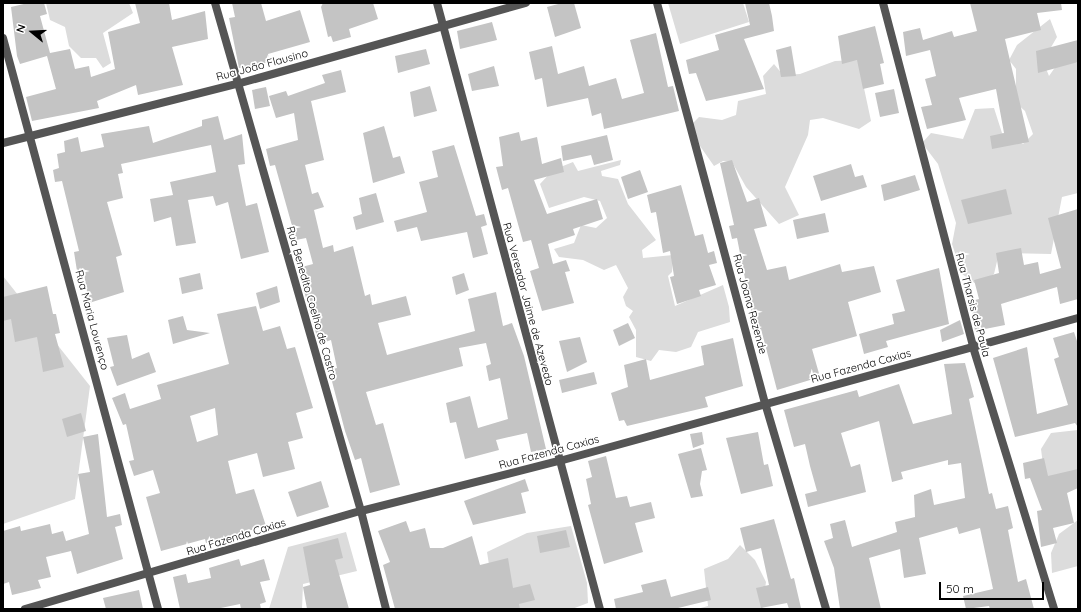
<!DOCTYPE html>
<meta charset="utf-8">
<style>
body{margin:0}
#map{position:relative;width:1081px;height:612px;overflow:hidden;background:#fff;font-family:Quicksand,sans-serif}
div>[style]{position:absolute}
[style*='--x']{left:calc(var(--x)*1px);top:calc(var(--y)*1px);width:calc(var(--w)*1px);rotate:calc(var(--a)*1deg)}
.green>*{inset:0;background:#dcdcdc}
.building>*{inset:0;background:#c4c4c4}
.minor>*{height:8px;margin:-4px;padding:0 4px;transform-origin:4px;border-radius:4px;background:#555}
span{translate:-50% -50%;white-space:nowrap;text-align:center;line-height:1.15;-webkit-text-stroke:3.5px #fff;paint-order:stroke}
.street-label{font-size:11px;color:#000}
.frame{position:absolute;inset:0;border:4px solid #000;pointer-events:none}
.north{position:absolute;left:12px;top:12px;width:40px;height:40px;-webkit-text-stroke:3px #fff;paint-order:stroke;rotate:288deg;font-size:11px;font-weight:700;line-height:16px;text-align:center;color:#000}
.north::after{content:'';display:block;margin:auto;width:14px;height:18px;background:#000;clip-path:polygon(50% 0,100% 100%,50% 72%,0 100%)}
.scale{position:absolute;left:939px;top:582px;width:105px;height:18px;box-sizing:border-box;border:2px solid #000;border-top:0;padding-left:5px;font-size:12px;line-height:14px;white-space:nowrap;color:#000;-webkit-text-stroke:3px #fff;paint-order:stroke}
</style>
<div id="map">
<div class="green">
<i style="clip-path:polygon(46px 3px,129px 3px,133px 13px,103px 33px,111px 63px,103px 68px,96px 58px,81px 58px,69px 46px,65px 27px,50px 20px)"></i>
<i style="clip-path:polygon(668px 3px,743px 3px,749px 22px,680px 44px)"></i>
<i style="clip-path:polygon(1050px 19px,1057px 37px,1043px 61px,1049px 76px,1063px 56px,1078px 63px,1078px 193px,1062px 197px,1051px 254px,999px 253px,994px 274px,976px 284px,962px 274px,952px 244px,956px 223px,938px 164px,922px 143px,931px 133px,963px 139px,975px 109px,994px 108px,1002px 133px,1023px 144px,1033px 134px,1025px 111px,1016px 103px,1016px 69px,1009px 60px,1017px 45px)"></i>
<i style="clip-path:polygon(858px 60px,871px 121px,859px 129px,823px 118px,810px 120px,808px 135px,785px 187px,799px 215px,779px 224px,746px 187px,732px 162px,723px 161px,714px 166px,700px 146px,692px 124px,699px 117px,722px 120px,736px 115px,738px 101px,766px 94px,763px 76px,774px 64px,783px 75px,800px 74px,835px 61px)"></i>
<i style="clip-path:polygon(621px 160px,620px 165px,601px 171px,602px 176px,618px 179px,628px 204px,656px 240px,642px 250px,643px 258px,673px 255px,672px 272px,668px 276px,675px 306px,723px 285px,729px 307px,730px 322px,698px 332px,691px 347px,676px 352px,659px 350px,651px 361px,636px 357px,636px 330px,629px 317px,633px 311px,626px 306px,623px 297px,628px 288px,616px 265px,604px 270px,583px 260px,559px 257px,554px 249px,574px 243px,581px 225px,596px 228px,607px 218px,600px 201px,584px 197px,549px 208px,540px 184px,553px 170px,573px 162px,578px 171px)"></i>
<i style="clip-path:polygon(3px 276px,90px 386px,75px 499px,3px 524px)"></i>
<i style="clip-path:polygon(1078px 430px,1078px 476px,1051px 482px,1044px 473px,1041px 449px,1051px 433px)"></i>
<i style="clip-path:polygon(1078px 520px,1078px 566px,1052px 573px,1051px 553px,1059px 534px)"></i>
<i style="clip-path:polygon(571px 526px,587px 583px,588px 603px,572px 609px,496px 609px,487px 552px,527px 533px)"></i>
<i style="clip-path:polygon(346px 532px,357px 571px,303px 584px,302px 609px,269px 609px,288px 547px)"></i>
<i style="clip-path:polygon(740px 545px,755px 560px,766px 582px,762px 609px,697px 609px,708px 606px,704px 569px,728px 559px)"></i>
</div>
<div class="building">
<i style="clip-path:polygon(28px 3px,44px 3px,47px 14px,40px 16px,50px 53px,70px 49px,75px 69px,89px 66px,91px 77px,115px 69px,108px 32px,140px 23px,135px 3px,169px 3px,172px 20px,205px 11px,208px 39px,172px 47px,183px 85px,138px 95px,136px 85px,97px 101px,99px 108px,32px 121px,26px 97px,56px 89px,47px 56px,20px 64px,17px 56px,11px 7px)"></i>
<i style="clip-path:polygon(232px 3px,261px 3px,266px 21px,300px 10px,310px 42px,268px 54px,270px 62px,239px 68px,229px 18px,235px 17px)"></i>
<i style="clip-path:polygon(323px 3px,373px 3px,378px 19px,349px 29px,351px 37px,333px 42px,331px 36px,328px 37px,321px 7px)"></i>
<i style="clip-path:polygon(562px 3px,574px 3px,581px 28px,555px 37px,547px 7px)"></i>
<i style="clip-path:polygon(745px 3px,769px 3px,772px 16px,774px 31px,744px 39px,764px 89px,706px 101px,696px 73px,689px 74px,686px 60px,719px 50px,715px 35px,750px 25px)"></i>
<i style="clip-path:polygon(970px 3px,1061px 3px,1062px 10px,1037px 13px,1041px 30px,1005px 39px,1029px 142px,992px 149px,990px 136px,1004px 133px,996px 89px,959px 98px,966px 120px,927px 129px,921px 107px,932px 105px,925px 79px,936px 76px,930px 50px,906px 56px,903px 32px,920px 28px,923px 40px,952px 31px,954px 37px,977px 31px)"></i>
<i style="clip-path:polygon(492px 22px,497px 40px,460px 49px,457px 31px)"></i>
<i style="clip-path:polygon(875px 26px,884px 63px,880px 64px,884px 84px,863px 89px,857px 60px,842px 64px,838px 36px)"></i>
<i style="clip-path:polygon(656px 33px,668px 87px,673px 86px,679px 111px,604px 129px,601px 113px,592px 116px,588px 98px,547px 107px,542px 78px,535px 80px,529px 52px,552px 46px,558px 74px,584px 66px,589px 86px,616px 78px,622px 99px,644px 93px,630px 40px)"></i>
<i style="clip-path:polygon(1078px 40px,1078px 62px,1038px 73px,1036px 51px)"></i>
<i style="clip-path:polygon(791px 46px,796px 76px,781px 77px,776px 50px)"></i>
<i style="clip-path:polygon(426px 49px,430px 64px,398px 73px,395px 56px)"></i>
<i style="clip-path:polygon(494px 66px,499px 86px,472px 91px,468px 74px)"></i>
<i style="clip-path:polygon(341px 70px,346px 92px,311px 101px,324px 160px,305px 165px,312px 194px,318px 192px,324px 207px,314px 210px,323px 248px,333px 245px,334px 252px,353px 246px,365px 296px,370px 294px,372px 305px,406px 296px,411px 315px,378px 323px,387px 355px,475px 331px,468px 299px,496px 292px,503px 326px,512px 323px,524px 356px,546px 449px,531px 452px,527px 433px,496px 440px,499px 450px,465px 459px,456px 422px,450px 423px,446px 403px,470px 396px,478px 428px,508px 419px,500px 378px,489px 381px,486px 366px,491px 364px,486px 343px,459px 348px,463px 366px,366px 392px,376px 425px,383px 423px,400px 485px,370px 493px,361px 458px,355px 460px,345px 431px,329px 370px,337px 368px,331px 340px,319px 344px,301px 280px,298px 268px,313px 264px,306px 238px,296px 240px,275px 165px,270px 166px,266px 149px,298px 140px,294px 113px,276px 118px,269px 96px,286px 91px,288px 96px,325px 83px,322px 75px)"></i>
<i style="clip-path:polygon(430px 86px,437px 111px,414px 117px,410px 92px)"></i>
<i style="clip-path:polygon(266px 87px,270px 106px,255px 109px,252px 90px)"></i>
<i style="clip-path:polygon(894px 89px,899px 113px,880px 117px,875px 93px)"></i>
<i style="clip-path:polygon(218px 116px,224px 140px,242px 134px,245px 164px,238px 165px,246px 206px,257px 203px,269px 252px,241px 259px,228px 202px,216px 206px,213px 196px,188px 200px,196px 243px,176px 246px,171px 217px,154px 222px,150px 199px,173px 195px,170px 182px,216px 172px,211px 145px,121px 164px,123px 173px,118px 174px,123px 198px,107px 202px,122px 255px,116px 257px,124px 292px,89px 303px,83px 268px,77px 271px,74px 252px,79px 251px,62px 181px,55px 182px,53px 170px,59px 168px,57px 154px,65px 152px,64px 141px,78px 137px,81px 152px,104px 147px,101px 134px,149px 126px,153px 143px,202px 126px,202px 120px)"></i>
<i style="clip-path:polygon(384px 126px,393px 158px,400px 156px,405px 173px,373px 183px,363px 133px)"></i>
<i style="clip-path:polygon(519px 132px,521px 141px,537px 137px,542px 164px,561px 158px,564px 172px,534px 180px,547px 214px,597px 199px,603px 219px,573px 229px,575px 235px,548px 244px,553px 264px,566px 260px,570px 271px,565px 272px,574px 303px,542px 311px,530px 271px,539px 268px,531px 240px,523px 242px,508px 188px,502px 190px,496px 167px,503px 166px,499px 137px)"></i>
<i style="clip-path:polygon(607px 135px,613px 160px,594px 165px,591px 155px,563px 161px,561px 146px)"></i>
<i style="clip-path:polygon(454px 145px,476px 216px,484px 214px,487px 225px,481px 227px,488px 254px,473px 258px,467px 232px,421px 241px,417px 227px,397px 232px,394px 221px,427px 212px,419px 182px,438px 177px,432px 151px)"></i>
<i style="clip-path:polygon(732px 160px,747px 202px,759px 198px,767px 226px,754px 229px,767px 270px,786px 266px,789px 280px,840px 264px,842px 272px,874px 266px,881px 292px,848px 302px,857px 336px,812px 349px,820px 377px,777px 390px,761px 329px,757px 331px,753px 319px,737px 238px,732px 239px,729px 226px,734px 225px,720px 163px)"></i>
<i style="clip-path:polygon(851px 164px,855px 177px,863px 175px,867px 187px,821px 201px,813px 176px)"></i>
<i style="clip-path:polygon(640px 170px,648px 192px,628px 199px,621px 177px)"></i>
<i style="clip-path:polygon(915px 175px,920px 190px,884px 201px,881px 185px)"></i>
<i style="clip-path:polygon(681px 185px,695px 236px,703px 234px,708px 253px,714px 251px,717px 263px,709px 265px,716px 285px,699px 290px,701px 296px,677px 304px,670px 277px,674px 276px,670px 251px,663px 253px,656px 212px,651px 213px,647px 195px)"></i>
<i style="clip-path:polygon(1006px 189px,1012px 214px,968px 224px,961px 200px)"></i>
<i style="clip-path:polygon(376px 193px,384px 222px,356px 230px,353px 217px,362px 214px,359px 198px)"></i>
<i style="clip-path:polygon(1078px 209px,1078px 299px,1060px 304px,1057px 287px,1001px 304px,1005px 325px,975px 331px,971px 301px,979px 299px,974px 280px,999px 273px,996px 253px,1021px 248px,1024px 265px,1038px 262px,1040px 274px,1061px 268px,1048px 218px)"></i>
<i style="clip-path:polygon(825px 213px,829px 232px,797px 239px,793px 220px)"></i>
<i style="clip-path:polygon(939px 268px,949px 324px,886px 341px,888px 347px,864px 354px,859px 334px,894px 324px,892px 314px,905px 311px,896px 280px)"></i>
<i style="clip-path:polygon(200px 273px,203px 289px,182px 294px,179px 278px)"></i>
<i style="clip-path:polygon(464px 273px,469px 290px,456px 295px,452px 277px)"></i>
<i style="clip-path:polygon(47px 286px,53px 314px,56px 314px,60px 333px,55px 334px,64px 367px,43px 372px,37px 337px,15px 342px,11px 319px,3px 321px,3px 297px)"></i>
<i style="clip-path:polygon(277px 286px,280px 302px,260px 309px,256px 293px)"></i>
<i style="clip-path:polygon(evenodd,256px 306px,263px 331px,280px 326px,287px 349px,295px 347px,313px 408px,296px 413px,303px 438px,288px 442px,295px 469px,263px 477px,257px 453px,228px 461px,236px 494px,254px 489px,266px 526px,206px 543px,205px 539px,161px 551px,146px 497px,160px 493px,153px 470px,134px 476px,129px 461px,134px 460px,126px 424px,123px 425px,112px 398px,125px 393px,130px 409px,161px 399px,157px 385px,229px 364px,217px 314px,256px 306px,215px 408px,218px 435px,197px 442px,190px 416px,215px 408px)"></i>
<i style="clip-path:polygon(183px 316px,187px 330px,210px 333px,173px 344px,168px 320px)"></i>
<i style="clip-path:polygon(960px 320px,964px 334px,942px 342px,940px 330px)"></i>
<i style="clip-path:polygon(628px 323px,635px 338px,619px 346px,613px 330px)"></i>
<i style="clip-path:polygon(1074px 332px,1078px 344px,1078px 427px,1075px 423px,1015px 437px,993px 358px,1027px 347px,1037px 414px,1068px 405px,1054px 359px,1059px 357px,1053px 338px)"></i>
<i style="clip-path:polygon(127px 335px,132px 359px,149px 352px,156px 372px,117px 386px,110px 367px,114px 366px,107px 338px)"></i>
<i style="clip-path:polygon(580px 337px,587px 362px,567px 372px,559px 341px)"></i>
<i style="clip-path:polygon(733px 338px,743px 386px,705px 397px,708px 407px,627px 426px,624px 420px,619px 421px,611px 393px,628px 387px,624px 365px,646px 359px,650px 380px,704px 365px,701px 346px)"></i>
<i style="clip-path:polygon(965px 363px,974px 397px,969px 399px,989px 494px,992px 493px,996px 509px,1008px 506px,1013px 528px,1008px 530px,1018px 582px,1026px 579px,1034px 609px,990px 609px,989px 606px,966px 609px,963px 596px,993px 589px,980px 528px,959px 534px,957px 527px,919px 538px,926px 574px,904px 578px,900px 549px,869px 558px,881px 609px,840px 609px,834px 568px,824px 541px,833px 538px,830px 524px,845px 520px,852px 547px,897px 532px,895px 522px,915px 517px,914px 495px,931px 489px,934px 505px,965px 498px,961px 463px,948px 465px,948px 460px,901px 472px,903px 479px,892px 482px,879px 421px,841px 433px,851px 467px,860px 464px,866px 492px,808px 507px,805px 494px,817px 491px,810px 466px,805px 444px,794px 447px,784px 410px,857px 390px,859px 397px,899px 384px,913px 424px,952px 414px,944px 364px)"></i>
<i style="clip-path:polygon(594px 372px,597px 384px,562px 393px,559px 380px)"></i>
<i style="clip-path:polygon(81px 413px,86px 431px,67px 437px,62px 419px)"></i>
<i style="clip-path:polygon(702px 432px,704px 444px,693px 448px,690px 434px)"></i>
<i style="clip-path:polygon(758px 432px,764px 465px,768px 464px,773px 486px,741px 494px,726px 438px)"></i>
<i style="clip-path:polygon(98px 434px,107px 517px,120px 514px,122px 525px,115px 527px,123px 559px,77px 574px,71px 551px,46px 557px,51px 577px,38px 580px,41px 588px,12px 595px,9px 582px,3px 584px,3px 531px,20px 526px,21px 531px,50px 524px,52px 534px,63px 531px,66px 541px,89px 534px,78px 474px,90px 472px,83px 437px)"></i>
<i style="clip-path:polygon(701px 448px,707px 470px,702px 471px,700px 484px,703px 496px,691px 498px,678px 454px)"></i>
<i style="clip-path:polygon(606px 456px,616px 498px,627px 496px,630px 507px,651px 502px,655px 518px,635px 523px,643px 552px,604px 564px,588px 505px,591px 504px,586px 479px,592px 477px,588px 461px)"></i>
<i style="clip-path:polygon(1044px 458px,1048px 476px,1078px 469px,1078px 488px,1067px 493px,1074px 523px,1053px 528px,1057px 543px,1041px 547px,1037px 511px,1042px 510px,1030px 478px,1025px 479px,1023px 463px)"></i>
<i style="clip-path:polygon(525px 479px,529px 491px,521px 493px,526px 513px,473px 525px,464px 501px)"></i>
<i style="clip-path:polygon(321px 481px,329px 507px,297px 517px,288px 492px)"></i>
<i style="clip-path:polygon(774px 519px,791px 579px,794px 578px,801px 608px,789px 609px,787px 603px,761px 608px,756px 588px,769px 585px,761px 548px,746px 552px,740px 528px)"></i>
<i style="clip-path:polygon(406px 521px,410px 532px,425px 528px,430px 548px,443px 548px,472px 536px,480px 565px,508px 558px,513px 588px,530px 584px,535px 600px,519px 604px,520px 609px,395px 609px,383px 565px,390px 562px,378px 531px)"></i>
<i style="clip-path:polygon(566px 530px,570px 547px,540px 553px,537px 536px)"></i>
<i style="clip-path:polygon(338px 538px,343px 558px,335px 560px,349px 609px,307px 609px,303px 587px,310px 585px,303px 547px)"></i>
<i style="clip-path:polygon(239px 559px,241px 566px,264px 559px,270px 580px,260px 582px,266px 602px,260px 604px,261px 609px,241px 609px,240px 604px,216px 609px,180px 609px,173px 577px,186px 574px,188px 583px,211px 578px,209px 568px)"></i>
<i style="clip-path:polygon(666px 579px,671px 597px,708px 587px,711px 600px,674px 609px,616px 609px,614px 599px,643px 592px,641px 585px)"></i>
<i style="clip-path:polygon(139px 590px,143px 609px,106px 609px,103px 598px)"></i>
</div>
<div class="minor">
<i style="--x:215;--y:3;--w:529;--a:73.97"></i>
<i style="--x:361;--y:511;--w:101;--a:75.7"></i>
<i style="--x:437;--y:3;--w:628;--a:74.95"></i>
<i style="--x:657;--y:3;--w:414;--a:74.9"></i>
<i style="--x:765;--y:403;--w:215;--a:73.5"></i>
<i style="--x:883;--y:3;--w:356;--a:75.3"></i>
<i style="--x:973;--y:347;--w:274;--a:72.8"></i>
<i style="--x:3;--y:38;--w:592;--a:74.81"></i>
<i style="--x:3;--y:143;--w:241;--a:-14.2"></i>
<i style="--x:237;--y:84;--w:300;--a:-15.7"></i>
<i style="--x:25;--y:609;--w:350;--a:-16.3"></i>
<i style="--x:361;--y:511;--w:208;--a:-14.2"></i>
<i style="--x:563;--y:460;--w:534;--a:-15.42"></i>
</div>
<div class="street-label">
<span style="left:262px;top:65px;rotate:-15deg">Rua João Flausino</span>
<span style="left:312px;top:303px;rotate:74deg">Rua Benedito Coelho de Castro</span>
<span style="left:528px;top:304px;rotate:75deg">Rua Vereador Jaime de Azevedo</span>
<span style="left:750px;top:304px;rotate:75deg">Rua Joana Rezende</span>
<span style="left:973px;top:305px;rotate:75deg">Rua Tharsis de Paula</span>
<span style="left:92px;top:320px;rotate:75deg">Rua Maria Lourenço</span>
<span style="left:861px;top:366px;rotate:-15deg">Rua Fazenda Caxias</span>
<span style="left:549px;top:452px;rotate:-15deg">Rua Fazenda Caxias</span>
<span style="left:236px;top:537px;rotate:-17deg">Rua Fazenda Caxias</span>
</div>
<div class="frame"></div>
<div class="north">N</div>
<div class="scale">50 m</div>
</div>
